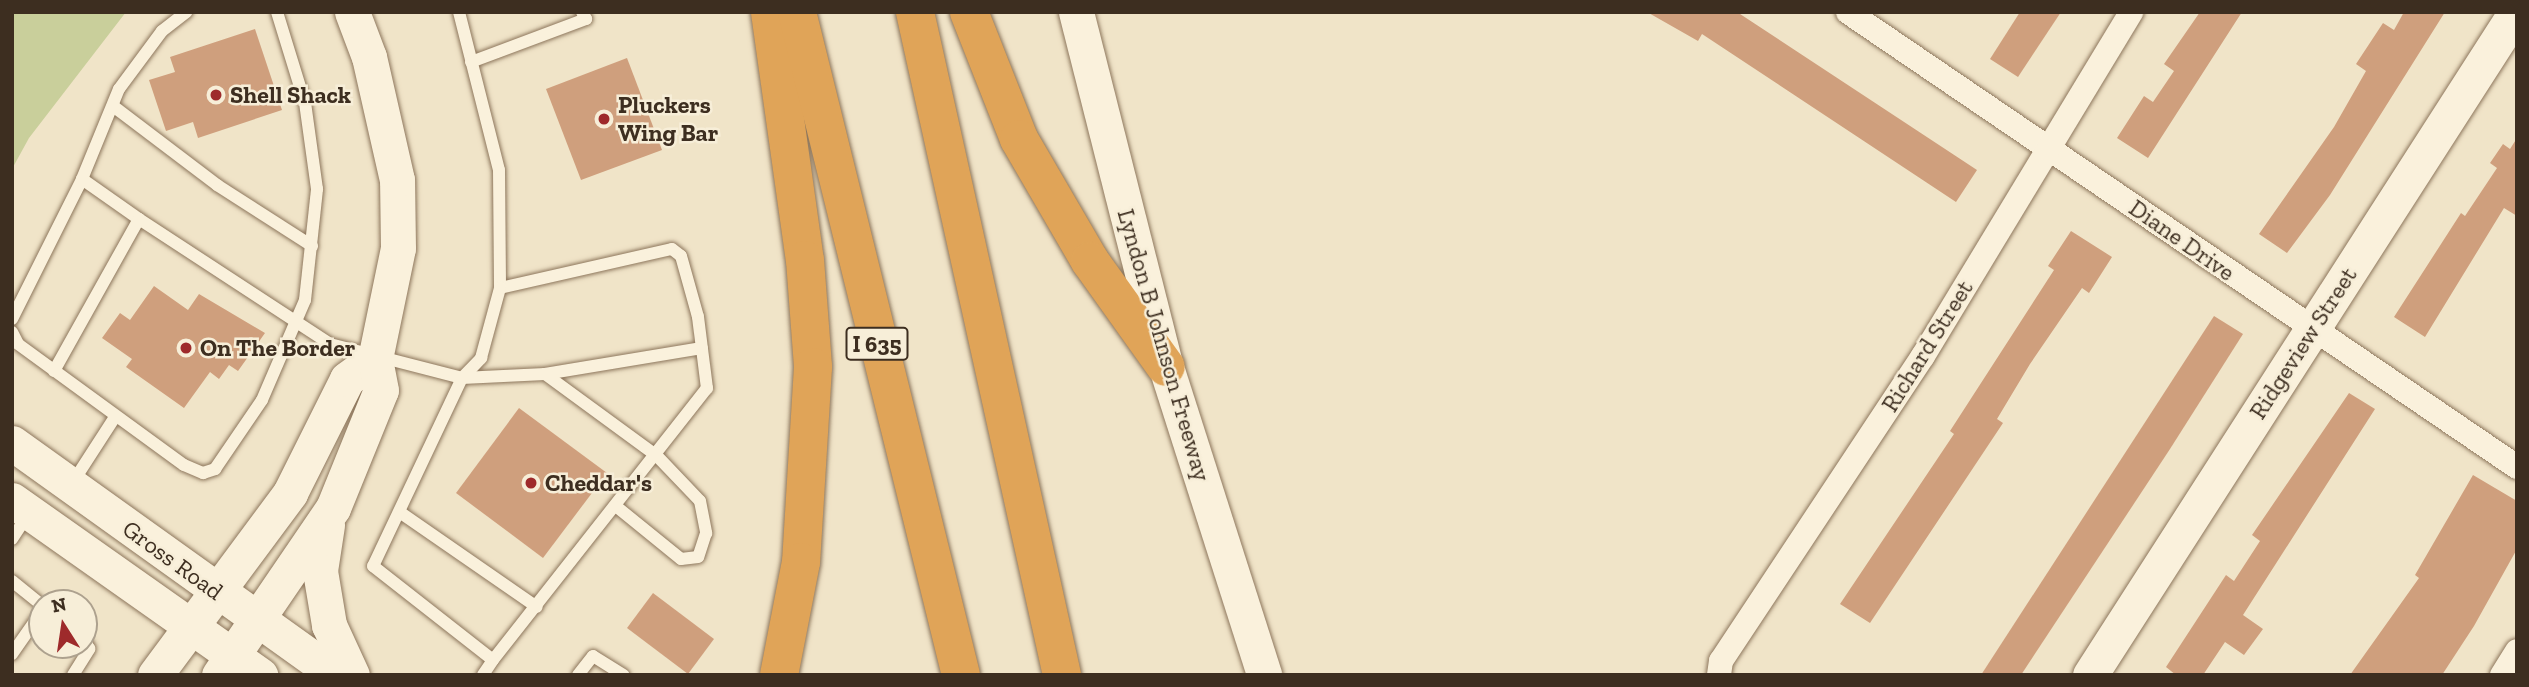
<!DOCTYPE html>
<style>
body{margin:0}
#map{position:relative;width:2529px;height:687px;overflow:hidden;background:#f0e4c8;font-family:"Zilla Slab",serif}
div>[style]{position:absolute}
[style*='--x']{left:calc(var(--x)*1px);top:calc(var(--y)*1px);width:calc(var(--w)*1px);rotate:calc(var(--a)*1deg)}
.green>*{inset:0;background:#c9cf9b}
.building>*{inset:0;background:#cf9f7d}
.roads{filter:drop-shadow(0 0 2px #8d765c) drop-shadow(0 0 2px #8d765c)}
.lane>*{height:12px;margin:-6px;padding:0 6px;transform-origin:6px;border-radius:6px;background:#faf1dc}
.street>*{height:24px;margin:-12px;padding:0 12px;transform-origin:12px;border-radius:12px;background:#faf1dc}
.secondary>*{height:35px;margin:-17.5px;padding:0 17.5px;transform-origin:17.5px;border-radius:17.5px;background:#faf1dc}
.highway>*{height:38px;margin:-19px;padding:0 19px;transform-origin:19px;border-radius:19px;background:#e0a458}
.dots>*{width:19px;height:19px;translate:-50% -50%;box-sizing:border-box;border:4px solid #f7eed8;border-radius:50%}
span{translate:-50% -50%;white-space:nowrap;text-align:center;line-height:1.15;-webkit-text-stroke:5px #f7eed8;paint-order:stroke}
.shield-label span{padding:2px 5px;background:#f7eed8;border:2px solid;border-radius:5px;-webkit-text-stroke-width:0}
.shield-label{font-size:23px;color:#3d2e20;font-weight:700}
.poi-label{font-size:24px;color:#3d2e20;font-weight:700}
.left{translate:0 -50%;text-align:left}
.street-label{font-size:24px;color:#3d2e20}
.frame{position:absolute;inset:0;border:14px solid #3d2e20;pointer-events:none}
.north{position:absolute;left:28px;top:589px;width:70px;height:70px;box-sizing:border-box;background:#f7eed8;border:2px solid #ada18e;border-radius:50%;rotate:348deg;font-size:19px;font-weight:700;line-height:28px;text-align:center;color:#3d2e20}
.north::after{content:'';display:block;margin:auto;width:24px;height:32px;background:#9e2a2b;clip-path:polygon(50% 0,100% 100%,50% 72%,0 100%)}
</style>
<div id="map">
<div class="green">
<i style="clip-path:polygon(12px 12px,126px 12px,29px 138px,12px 169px)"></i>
</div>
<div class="building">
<i style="clip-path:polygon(1647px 12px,1737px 12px,1977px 170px,1956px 202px,1702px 34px,1698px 41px)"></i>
<i style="clip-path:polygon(2020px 12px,2061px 12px,2018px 77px,1990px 59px)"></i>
<i style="clip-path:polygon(2200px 12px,2242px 12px,2148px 158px,2117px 138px,2144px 96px,2153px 102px,2174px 71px,2164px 64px)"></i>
<i style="clip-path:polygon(2404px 12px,2445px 12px,2330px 195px,2287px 253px,2259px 234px,2334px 127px,2366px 71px,2356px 64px,2383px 23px,2394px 30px)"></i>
<i style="clip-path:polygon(255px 29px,282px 110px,198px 138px,193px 122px,166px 131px,149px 80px,175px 72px,170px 57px)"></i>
<i style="clip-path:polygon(627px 58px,662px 150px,581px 180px,546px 89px)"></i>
<i style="clip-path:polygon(2517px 138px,2517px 216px,2504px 208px,2425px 337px,2394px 317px,2461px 213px,2465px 216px,2497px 168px,2490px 163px,2503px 144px,2510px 149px)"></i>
<i style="clip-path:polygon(2071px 231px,2112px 257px,2089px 293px,2082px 288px,2030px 364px,1997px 419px,2003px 423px,1870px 623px,1840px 604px,1954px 434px,1950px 431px,2054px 270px,2048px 266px)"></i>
<i style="clip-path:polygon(154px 286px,188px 310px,199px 294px,265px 333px,238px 371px,229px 365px,219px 379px,210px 372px,184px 408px,126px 367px,132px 359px,102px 338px,120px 313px,130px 320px)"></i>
<i style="clip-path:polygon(2214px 316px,2243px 334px,2170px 449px,2021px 675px,1981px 675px)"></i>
<i style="clip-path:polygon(2349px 393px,2375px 409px,2243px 615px,2263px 629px,2244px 655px,2225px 642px,2203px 675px,2176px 675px,2166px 667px,2226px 575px,2234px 581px,2260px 541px,2252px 535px)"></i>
<i style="clip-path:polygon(519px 408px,607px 473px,543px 558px,456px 493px)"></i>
<i style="clip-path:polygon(2473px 475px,2517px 501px,2517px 549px,2474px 626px,2442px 675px,2350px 675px,2419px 578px,2415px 575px)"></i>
<i style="clip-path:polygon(653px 593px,714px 639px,688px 674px,627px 628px)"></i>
</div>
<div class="roads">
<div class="lane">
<i style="--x:459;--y:12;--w:163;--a:75.8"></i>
<i style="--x:499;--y:170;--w:118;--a:89.5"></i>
<i style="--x:500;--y:288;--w:176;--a:-12.8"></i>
<i style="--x:672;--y:249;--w:11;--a:38"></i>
<i style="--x:681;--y:256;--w:63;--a:74.4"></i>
<i style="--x:698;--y:317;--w:72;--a:82.8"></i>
<i style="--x:707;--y:388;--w:346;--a:128.2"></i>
<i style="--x:471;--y:62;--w:123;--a:-20.5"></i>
<i style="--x:586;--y:19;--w:8;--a:-120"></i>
<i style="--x:113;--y:106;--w:131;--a:37.2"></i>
<i style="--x:217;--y:185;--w:113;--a:32.7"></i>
<i style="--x:82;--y:179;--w:70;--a:35.1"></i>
<i style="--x:12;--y:319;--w:157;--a:-63.4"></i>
<i style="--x:82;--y:179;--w:97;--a:-67.7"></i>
<i style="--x:119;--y:89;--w:72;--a:-53.4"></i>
<i style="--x:162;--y:31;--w:31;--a:-38"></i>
<i style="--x:12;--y:332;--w:13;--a:63"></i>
<i style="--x:18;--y:344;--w:205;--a:36.1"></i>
<i style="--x:184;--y:465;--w:21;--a:23"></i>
<i style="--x:203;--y:473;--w:13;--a:-18"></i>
<i style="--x:215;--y:469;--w:83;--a:-55.7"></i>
<i style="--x:262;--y:400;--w:109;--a:-66.7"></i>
<i style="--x:305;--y:300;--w:112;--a:-83.8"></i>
<i style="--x:317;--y:189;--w:87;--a:-97.9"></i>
<i style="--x:305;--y:103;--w:95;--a:-107.1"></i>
<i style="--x:54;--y:371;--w:174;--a:-60.8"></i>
<i style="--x:139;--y:219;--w:228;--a:33.2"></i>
<i style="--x:330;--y:344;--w:136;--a:14.4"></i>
<i style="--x:462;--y:378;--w:208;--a:115.3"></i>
<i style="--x:373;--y:566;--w:152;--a:38.1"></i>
<i style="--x:493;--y:660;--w:18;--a:124"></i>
<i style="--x:545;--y:374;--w:159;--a:-9.4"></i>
<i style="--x:462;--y:378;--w:83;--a:-2.8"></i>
<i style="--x:545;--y:374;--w:139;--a:36.2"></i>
<i style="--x:657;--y:456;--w:62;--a:46.3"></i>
<i style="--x:700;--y:501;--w:33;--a:79"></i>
<i style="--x:706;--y:533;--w:25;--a:108"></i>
<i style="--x:698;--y:557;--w:17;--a:173"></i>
<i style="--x:681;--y:559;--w:82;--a:-140.9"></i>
<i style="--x:462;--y:378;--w:28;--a:-46"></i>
<i style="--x:481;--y:358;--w:73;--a:-74.8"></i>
<i style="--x:73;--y:482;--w:77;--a:-57.1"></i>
<i style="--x:401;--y:513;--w:165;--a:34.7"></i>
<i style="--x:12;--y:539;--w:31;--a:-57"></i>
<i style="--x:12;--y:581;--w:38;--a:39"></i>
<i style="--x:12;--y:654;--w:52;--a:-55.1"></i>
<i style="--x:73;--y:675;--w:31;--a:-58"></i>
<i style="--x:89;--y:649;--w:12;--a:-114"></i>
<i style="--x:578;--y:675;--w:24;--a:-52"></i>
<i style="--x:593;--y:656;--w:36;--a:32"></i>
</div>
<div class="street">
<i style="--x:1848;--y:12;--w:809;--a:34.22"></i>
<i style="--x:1719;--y:675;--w:14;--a:-82"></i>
<i style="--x:1721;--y:661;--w:366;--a:-56.5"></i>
<i style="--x:1923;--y:356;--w:402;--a:-58.8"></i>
<i style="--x:2502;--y:675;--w:28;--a:-58"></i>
</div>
<div class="secondary">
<i style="--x:1076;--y:12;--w:366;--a:75.8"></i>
<i style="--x:1166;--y:367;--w:323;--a:72.3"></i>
<i style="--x:12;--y:443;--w:398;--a:35.6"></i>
<i style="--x:12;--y:500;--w:304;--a:35.2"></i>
<i style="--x:327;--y:525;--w:47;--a:98.7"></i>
<i style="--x:320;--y:571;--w:55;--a:80.5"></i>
<i style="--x:329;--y:625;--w:55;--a:65.3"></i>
<i style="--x:155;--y:675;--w:227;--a:-53.4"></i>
<i style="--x:290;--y:493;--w:127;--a:-63.4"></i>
<i style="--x:347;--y:379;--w:34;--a:-36"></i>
<i style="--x:219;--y:675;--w:202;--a:-55.7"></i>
<i style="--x:333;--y:508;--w:127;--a:-67.9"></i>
<i style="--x:381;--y:390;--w:32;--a:-101"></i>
<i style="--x:375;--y:359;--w:113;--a:-78.3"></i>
<i style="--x:398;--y:248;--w:68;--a:-90.8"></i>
<i style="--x:397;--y:180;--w:126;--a:-102.8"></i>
<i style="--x:369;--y:57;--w:48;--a:-110.7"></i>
<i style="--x:2090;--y:675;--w:788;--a:-57.28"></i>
</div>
<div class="highway">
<i style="--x:770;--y:12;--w:250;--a:82"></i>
<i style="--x:805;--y:260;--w:107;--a:85.7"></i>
<i style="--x:813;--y:367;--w:195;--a:93.5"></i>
<i style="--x:801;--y:562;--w:115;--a:101"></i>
<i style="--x:797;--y:12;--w:683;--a:76.11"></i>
<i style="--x:915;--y:12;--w:679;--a:77.5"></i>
<i style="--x:969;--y:12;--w:136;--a:68.5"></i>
<i style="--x:1019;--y:139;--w:141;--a:59.8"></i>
<i style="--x:1090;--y:261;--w:130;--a:54.4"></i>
</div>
</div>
<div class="dots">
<i style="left:216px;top:95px;background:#9e2a2b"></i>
<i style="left:604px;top:119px;background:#9e2a2b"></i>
<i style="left:186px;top:348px;background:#9e2a2b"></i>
<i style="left:531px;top:483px;background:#9e2a2b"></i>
</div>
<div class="shield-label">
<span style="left:877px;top:344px">I 635</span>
</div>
<div class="poi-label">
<span class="left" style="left:230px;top:95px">Shell Shack</span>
<span class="left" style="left:618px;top:119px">Pluckers<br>Wing Bar</span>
<span class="left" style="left:200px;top:348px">On The Border</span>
<span class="left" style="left:545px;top:483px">Cheddar's</span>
</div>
<div class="street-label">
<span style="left:2182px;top:240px;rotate:35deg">Diane Drive</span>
<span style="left:2303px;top:343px;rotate:-57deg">Ridgeview Street</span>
<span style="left:1164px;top:345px;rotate:74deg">Lyndon B Johnson Freeway</span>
<span style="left:1927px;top:346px;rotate:-58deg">Richard Street</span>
<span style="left:173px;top:560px;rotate:36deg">Gross Road</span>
</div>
<div class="frame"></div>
<div class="north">N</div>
</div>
